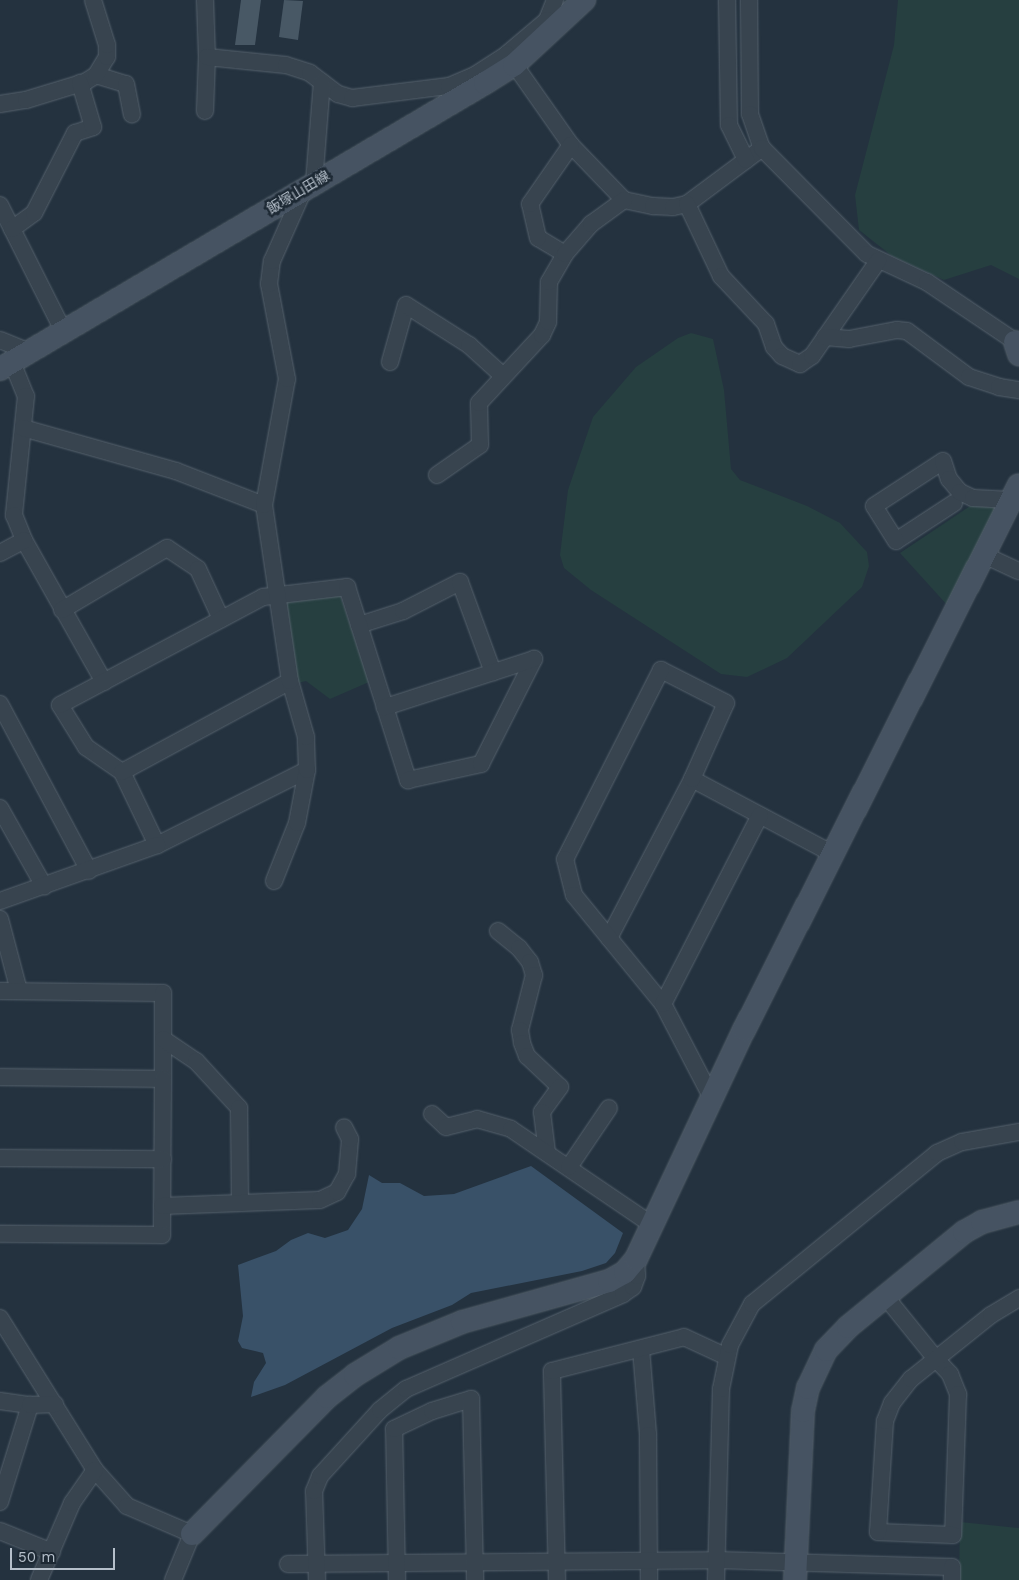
<!DOCTYPE html>
<meta charset="utf-8">
<style>
body{margin:0}
#map{position:relative;width:1019px;height:1580px;overflow:hidden;background:#24323f;font-family:"Work Sans","Noto Sans JP",sans-serif}
div>[style]{position:absolute}
[style*='--x']{left:calc(var(--x)*1px);top:calc(var(--y)*1px);width:calc(var(--w)*1px);rotate:calc(var(--a)*1deg)}
.green>*{inset:0;background:#263f40}
.water>*{inset:0;background:#395168}
.building>*{inset:0;background:#485865}
.roads{filter:drop-shadow(0 0 1px #56626d) drop-shadow(0 0 1px #56626d)}
.street>*{height:16px;margin:-8px;padding:0 8px;transform-origin:8px;border-radius:8px;background:#38444f}
.secondary>*{height:22px;margin:-11px;padding:0 11px;transform-origin:11px;border-radius:11px;background:#465362}
span{translate:-50% -50%;white-space:nowrap;text-align:center;line-height:1.15;-webkit-text-stroke:5px #1d2934;paint-order:stroke}
.street-label{font-size:14px;color:#b5bfca}
.scale{position:absolute;left:10px;top:1548px;width:105px;height:22px;box-sizing:border-box;border:2px solid #b5bfca;border-top:0;padding-left:6px;font-size:15px;line-height:18px;white-space:nowrap;color:#b5bfca;-webkit-text-stroke:4px #1d2934;paint-order:stroke}
</style>
<div id="map">
<div class="green">
<i style="clip-path:polygon(898px 0,1019px 0,1019px 279px,991px 265px,944px 280px,892px 256px,859px 230px,855px 195px,894px 45px)"></i>
<i style="clip-path:polygon(691px 333px,713px 339px,724px 390px,731px 469px,740px 480px,807px 506px,840px 523px,867px 552px,869px 566px,862px 587px,787px 658px,747px 677px,721px 674px,591px 590px,564px 568px,560px 555px,568px 490px,593px 417px,636px 367px,678px 338px)"></i>
<i style="clip-path:polygon(973px 504px,997px 508px,948px 606px,900px 553px)"></i>
<i style="clip-path:polygon(339px 592px,369px 682px,330px 699px,306px 681px,298px 683px,286px 599px)"></i>
<i style="clip-path:polygon(960px 1522px,1019px 1528px,1019px 1580px,959px 1580px)"></i>
</div>
<div class="water">
<i style="clip-path:polygon(531px 1166px,623px 1233px,615px 1253px,606px 1263px,582px 1271px,471px 1293px,452px 1305px,392px 1328px,285px 1385px,251px 1397px,254px 1382px,266px 1363px,263px 1353px,242px 1348px,238px 1341px,243px 1316px,238px 1265px,276px 1251px,291px 1240px,308px 1233px,325px 1238px,348px 1230px,362px 1209px,369px 1175px,382px 1183px,400px 1183px,424px 1196px,440px 1195px,454px 1194px)"></i>
</div>
<div class="building">
<i style="clip-path:polygon(241px 0,261px 0,255px 45px,235px 45px)"></i>
<i style="clip-path:polygon(284px 0,303px 1px,298px 40px,279px 37px)"></i>
</div>
<div class="roads">
<div class="street">
<i style="--x:205;--y:0;--w:57;--a:88"></i>
<i style="--x:555;--y:0;--w:22;--a:112"></i>
<i style="--x:547;--y:20;--w:52;--a:139.6"></i>
<i style="--x:507;--y:54;--w:111;--a:54.9"></i>
<i style="--x:571;--y:145;--w:76;--a:46.1"></i>
<i style="--x:624;--y:200;--w:30;--a:12"></i>
<i style="--x:653;--y:206;--w:20;--a:3"></i>
<i style="--x:673;--y:207;--w:14;--a:-12"></i>
<i style="--x:687;--y:204;--w:94;--a:-36.7"></i>
<i style="--x:727;--y:0;--w:125;--a:89.1"></i>
<i style="--x:729;--y:125;--w:39;--a:64"></i>
<i style="--x:749;--y:0;--w:114;--a:89.5"></i>
<i style="--x:750;--y:114;--w:36;--a:71"></i>
<i style="--x:762;--y:148;--w:149;--a:45.3"></i>
<i style="--x:867;--y:254;--w:66;--a:25"></i>
<i style="--x:927;--y:282;--w:111;--a:34"></i>
<i style="--x:96;--y:75;--w:31;--a:17"></i>
<i style="--x:126;--y:84;--w:31;--a:79"></i>
<i style="--x:0;--y:104;--w:26;--a:-9"></i>
<i style="--x:26;--y:100;--w:62;--a:-17"></i>
<i style="--x:85;--y:82;--w:13;--a:-32"></i>
<i style="--x:96;--y:75;--w:21;--a:-59"></i>
<i style="--x:107;--y:57;--w:12;--a:-90"></i>
<i style="--x:107;--y:45;--w:47;--a:-107.3"></i>
<i style="--x:205;--y:111;--w:54;--a:-87.9"></i>
<i style="--x:207;--y:57;--w:79;--a:5.8"></i>
<i style="--x:286;--y:65;--w:25;--a:18"></i>
<i style="--x:310;--y:73;--w:35;--a:37"></i>
<i style="--x:338;--y:94;--w:15;--a:16"></i>
<i style="--x:352;--y:98;--w:98;--a:-7.1"></i>
<i style="--x:449;--y:86;--w:28;--a:-23"></i>
<i style="--x:475;--y:75;--w:38;--a:-33"></i>
<i style="--x:314;--y:183;--w:101;--a:-85.5"></i>
<i style="--x:687;--y:204;--w:80;--a:64.7"></i>
<i style="--x:721;--y:276;--w:66;--a:46.8"></i>
<i style="--x:766;--y:324;--w:24;--a:71"></i>
<i style="--x:774;--y:347;--w:12;--a:48"></i>
<i style="--x:782;--y:356;--w:20;--a:24"></i>
<i style="--x:800;--y:364;--w:14;--a:-34"></i>
<i style="--x:812;--y:356;--w:116;--a:-55.2"></i>
<i style="--x:0;--y:205;--w:140;--a:63.3"></i>
<i style="--x:12;--y:229;--w:27;--a:-36"></i>
<i style="--x:34;--y:213;--w:90;--a:-62.9"></i>
<i style="--x:75;--y:133;--w:19;--a:-18"></i>
<i style="--x:93;--y:127;--w:46;--a:-106.5"></i>
<i style="--x:565;--y:254;--w:31;--a:-149"></i>
<i style="--x:538;--y:238;--w:35;--a:-103"></i>
<i style="--x:530;--y:204;--w:72;--a:-55.2"></i>
<i style="--x:825;--y:337;--w:24;--a:5"></i>
<i style="--x:849;--y:339;--w:49;--a:-10.6"></i>
<i style="--x:897;--y:330;--w:10;--a:6"></i>
<i style="--x:907;--y:331;--w:77;--a:36.6"></i>
<i style="--x:969;--y:377;--w:32;--a:18"></i>
<i style="--x:999;--y:387;--w:20;--a:9"></i>
<i style="--x:0;--y:340;--w:31;--a:22"></i>
<i style="--x:12;--y:362;--w:37;--a:68"></i>
<i style="--x:26;--y:396;--w:120;--a:95.8"></i>
<i style="--x:14;--y:515;--w:27;--a:68"></i>
<i style="--x:24;--y:540;--w:163;--a:60.6"></i>
<i style="--x:390;--y:362;--w:59;--a:-74.3"></i>
<i style="--x:406;--y:305;--w:75;--a:32.4"></i>
<i style="--x:469;--y:345;--w:45;--a:42.3"></i>
<i style="--x:23;--y:428;--w:159;--a:15.7"></i>
<i style="--x:176;--y:471;--w:94;--a:21.1"></i>
<i style="--x:437;--y:475;--w:52;--a:-34.9"></i>
<i style="--x:480;--y:445;--w:42;--a:-91.4"></i>
<i style="--x:479;--y:403;--w:93;--a:-47.2"></i>
<i style="--x:542;--y:335;--w:14;--a:-65"></i>
<i style="--x:548;--y:322;--w:40;--a:-88.6"></i>
<i style="--x:549;--y:282;--w:32;--a:-60"></i>
<i style="--x:565;--y:254;--w:40;--a:-49"></i>
<i style="--x:591;--y:224;--w:41;--a:-36"></i>
<i style="--x:954;--y:503;--w:69;--a:146.8"></i>
<i style="--x:896;--y:541;--w:41;--a:-122.2"></i>
<i style="--x:874;--y:506;--w:82;--a:-33.1"></i>
<i style="--x:943;--y:461;--w:19;--a:72"></i>
<i style="--x:949;--y:479;--w:17;--a:50"></i>
<i style="--x:960;--y:492;--w:14;--a:25"></i>
<i style="--x:973;--y:498;--w:38;--a:3"></i>
<i style="--x:0;--y:553;--w:27;--a:-28"></i>
<i style="--x:984;--y:555;--w:38;--a:25"></i>
<i style="--x:62;--y:610;--w:122;--a:-30.6"></i>
<i style="--x:167;--y:548;--w:37;--a:34"></i>
<i style="--x:198;--y:569;--w:55;--a:65.3"></i>
<i style="--x:359;--y:625;--w:46;--a:-17.7"></i>
<i style="--x:403;--y:611;--w:64;--a:-27"></i>
<i style="--x:460;--y:582;--w:96;--a:69.9"></i>
<i style="--x:0;--y:704;--w:189;--a:61.9"></i>
<i style="--x:307;--y:770;--w:168;--a:153.4"></i>
<i style="--x:157;--y:845;--w:81;--a:-115.6"></i>
<i style="--x:122;--y:772;--w:44;--a:-145.2"></i>
<i style="--x:86;--y:747;--w:49;--a:-121.8"></i>
<i style="--x:60;--y:705;--w:230;--a:-28"></i>
<i style="--x:263;--y:597;--w:85;--a:-6.8"></i>
<i style="--x:347;--y:587;--w:126;--a:72.4"></i>
<i style="--x:385;--y:707;--w:77;--a:72.5"></i>
<i style="--x:408;--y:780;--w:75;--a:-12.4"></i>
<i style="--x:481;--y:764;--w:118;--a:-63.2"></i>
<i style="--x:534;--y:659;--w:157;--a:162.1"></i>
<i style="--x:122;--y:772;--w:191;--a:-28.4"></i>
<i style="--x:692;--y:779;--w:160;--a:28"></i>
<i style="--x:0;--y:808;--w:90;--a:60.6"></i>
<i style="--x:274;--y:881;--w:62;--a:-68.4"></i>
<i style="--x:297;--y:823;--w:54;--a:-79.3"></i>
<i style="--x:307;--y:770;--w:33;--a:-92"></i>
<i style="--x:306;--y:737;--w:58;--a:-105.9"></i>
<i style="--x:290;--y:681;--w:178;--a:-98.4"></i>
<i style="--x:264;--y:505;--w:128;--a:-79.7"></i>
<i style="--x:287;--y:379;--w:97;--a:-100.7"></i>
<i style="--x:269;--y:284;--w:23;--a:-83"></i>
<i style="--x:272;--y:261;--w:79;--a:-66"></i>
<i style="--x:0;--y:901;--w:167;--a:-19.6"></i>
<i style="--x:0;--y:919;--w:74;--a:75.2"></i>
<i style="--x:498;--y:931;--w:27;--a:39"></i>
<i style="--x:519;--y:948;--w:18;--a:52"></i>
<i style="--x:530;--y:962;--w:14;--a:73"></i>
<i style="--x:534;--y:975;--w:57;--a:104.3"></i>
<i style="--x:520;--y:1030;--w:13;--a:81"></i>
<i style="--x:522;--y:1043;--w:14;--a:69"></i>
<i style="--x:527;--y:1056;--w:45;--a:43.2"></i>
<i style="--x:560;--y:1087;--w:31;--a:126"></i>
<i style="--x:542;--y:1112;--w:39;--a:83"></i>
<i style="--x:609;--y:938;--w:179;--a:-62.4"></i>
<i style="--x:692;--y:779;--w:83;--a:-65.9"></i>
<i style="--x:726;--y:703;--w:73;--a:-153.1"></i>
<i style="--x:661;--y:670;--w:212;--a:116.9"></i>
<i style="--x:565;--y:859;--w:37;--a:76"></i>
<i style="--x:574;--y:895;--w:141;--a:50.8"></i>
<i style="--x:663;--y:1004;--w:106;--a:62.5"></i>
<i style="--x:0;--y:991;--w:163;--a:0.7"></i>
<i style="--x:163;--y:993;--w:86;--a:90"></i>
<i style="--x:663;--y:1004;--w:212;--a:-62.8"></i>
<i style="--x:163;--y:1039;--w:40;--a:34"></i>
<i style="--x:196;--y:1061;--w:64;--a:47.5"></i>
<i style="--x:239;--y:1108;--w:95;--a:89.4"></i>
<i style="--x:0;--y:1077;--w:163;--a:0.7"></i>
<i style="--x:163;--y:1079;--w:156;--a:90.4"></i>
<i style="--x:162;--y:1235;--w:162;--a:-179.6"></i>
<i style="--x:432;--y:1114;--w:19;--a:43"></i>
<i style="--x:446;--y:1127;--w:32;--a:-14"></i>
<i style="--x:477;--y:1119;--w:35;--a:16"></i>
<i style="--x:511;--y:1129;--w:171;--a:34.2"></i>
<i style="--x:0;--y:1158;--w:163;--a:0.4"></i>
<i style="--x:569;--y:1167;--w:71;--a:-55.9"></i>
<i style="--x:162;--y:1206;--w:158;--a:-2.2"></i>
<i style="--x:320;--y:1200;--w:19;--a:-25"></i>
<i style="--x:337;--y:1192;--w:21;--a:-61"></i>
<i style="--x:347;--y:1174;--w:35;--a:-85"></i>
<i style="--x:350;--y:1139;--w:13;--a:-117"></i>
<i style="--x:885;--y:1296;--w:81;--a:51"></i>
<i style="--x:936;--y:1359;--w:21;--a:47"></i>
<i style="--x:950;--y:1374;--w:22;--a:68"></i>
<i style="--x:958;--y:1394;--w:141;--a:92"></i>
<i style="--x:953;--y:1535;--w:75;--a:-177.7"></i>
<i style="--x:878;--y:1532;--w:111;--a:-86.4"></i>
<i style="--x:885;--y:1421;--w:19;--a:-69"></i>
<i style="--x:892;--y:1403;--w:31;--a:-52"></i>
<i style="--x:911;--y:1379;--w:102;--a:-38.7"></i>
<i style="--x:991;--y:1315;--w:33;--a:-31"></i>
<i style="--x:0;--y:1318;--w:179;--a:58"></i>
<i style="--x:95;--y:1470;--w:48;--a:48.4"></i>
<i style="--x:127;--y:1506;--w:71;--a:23.3"></i>
<i style="--x:192;--y:1534;--w:50;--a:112.4"></i>
<i style="--x:641;--y:1349;--w:86;--a:85.3"></i>
<i style="--x:648;--y:1435;--w:145;--a:89.6"></i>
<i style="--x:0;--y:1401;--w:30;--a:8"></i>
<i style="--x:0;--y:1502;--w:102;--a:-72.8"></i>
<i style="--x:30;--y:1405;--w:25;--a:-2"></i>
<i style="--x:0;--y:1531;--w:56;--a:22"></i>
<i style="--x:288;--y:1564;--w:429;--a:-0.5"></i>
<i style="--x:717;--y:1560;--w:235;--a:1.7"></i>
<i style="--x:952;--y:1567;--w:13;--a:90"></i>
<i style="--x:39;--y:1580;--w:84;--a:-66.8"></i>
<i style="--x:72;--y:1503;--w:40;--a:-55.1"></i>
<i style="--x:317;--y:1580;--w:89;--a:-91.9"></i>
<i style="--x:314;--y:1491;--w:16;--a:-68"></i>
<i style="--x:320;--y:1476;--w:89;--a:-47.7"></i>
<i style="--x:380;--y:1410;--w:33;--a:-39"></i>
<i style="--x:406;--y:1389;--w:237;--a:-23.6"></i>
<i style="--x:623;--y:1294;--w:12;--a:-35"></i>
<i style="--x:633;--y:1287;--w:12;--a:-70"></i>
<i style="--x:637;--y:1276;--w:17;--a:-93"></i>
<i style="--x:397;--y:1580;--w:151;--a:-91.1"></i>
<i style="--x:394;--y:1429;--w:42;--a:-25.3"></i>
<i style="--x:432;--y:1411;--w:41;--a:-17.1"></i>
<i style="--x:471;--y:1399;--w:181;--a:88.7"></i>
<i style="--x:557;--y:1580;--w:209;--a:-91.4"></i>
<i style="--x:552;--y:1371;--w:136;--a:-14.4"></i>
<i style="--x:684;--y:1337;--w:47;--a:24.9"></i>
<i style="--x:716;--y:1580;--w:191;--a:-88.5"></i>
<i style="--x:721;--y:1389;--w:45;--a:-78.4"></i>
<i style="--x:730;--y:1345;--w:47;--a:-61.8"></i>
<i style="--x:752;--y:1304;--w:239;--a:-39.2"></i>
<i style="--x:937;--y:1153;--w:27;--a:-24"></i>
<i style="--x:962;--y:1142;--w:58;--a:-10"></i>
</div>
<div class="secondary">
<i style="--x:1015;--y:342;--w:13;--a:72"></i>
<i style="--x:0;--y:369;--w:563;--a:-30.53"></i>
<i style="--x:485;--y:83;--w:34;--a:-32"></i>
<i style="--x:514;--y:65;--w:96;--a:-42.9"></i>
<i style="--x:192;--y:1534;--w:192;--a:-45.4"></i>
<i style="--x:327;--y:1397;--w:36;--a:-38"></i>
<i style="--x:355;--y:1375;--w:52;--a:-31.5"></i>
<i style="--x:399;--y:1348;--w:68;--a:-22.4"></i>
<i style="--x:462;--y:1322;--w:153;--a:-15.6"></i>
<i style="--x:609;--y:1281;--w:18;--a:-29"></i>
<i style="--x:625;--y:1272;--w:17;--a:-50"></i>
<i style="--x:636;--y:1259;--w:253;--a:-64.8"></i>
<i style="--x:744;--y:1030;--w:610;--a:-63.23"></i>
<i style="--x:795;--y:1580;--w:169;--a:-87.3"></i>
<i style="--x:803;--y:1411;--w:24;--a:-78"></i>
<i style="--x:808;--y:1388;--w:42;--a:-64.7"></i>
<i style="--x:826;--y:1350;--w:32;--a:-46"></i>
<i style="--x:848;--y:1327;--w:150;--a:-39.3"></i>
<i style="--x:964;--y:1232;--w:21;--a:-29"></i>
<i style="--x:982;--y:1222;--w:38;--a:-15"></i>
</div>
</div>
<div class="street-label">
<span style="left:298px;top:192px;rotate:-31deg">飯塚山田線</span>
</div>
<div class="scale">50 m</div>
</div>
